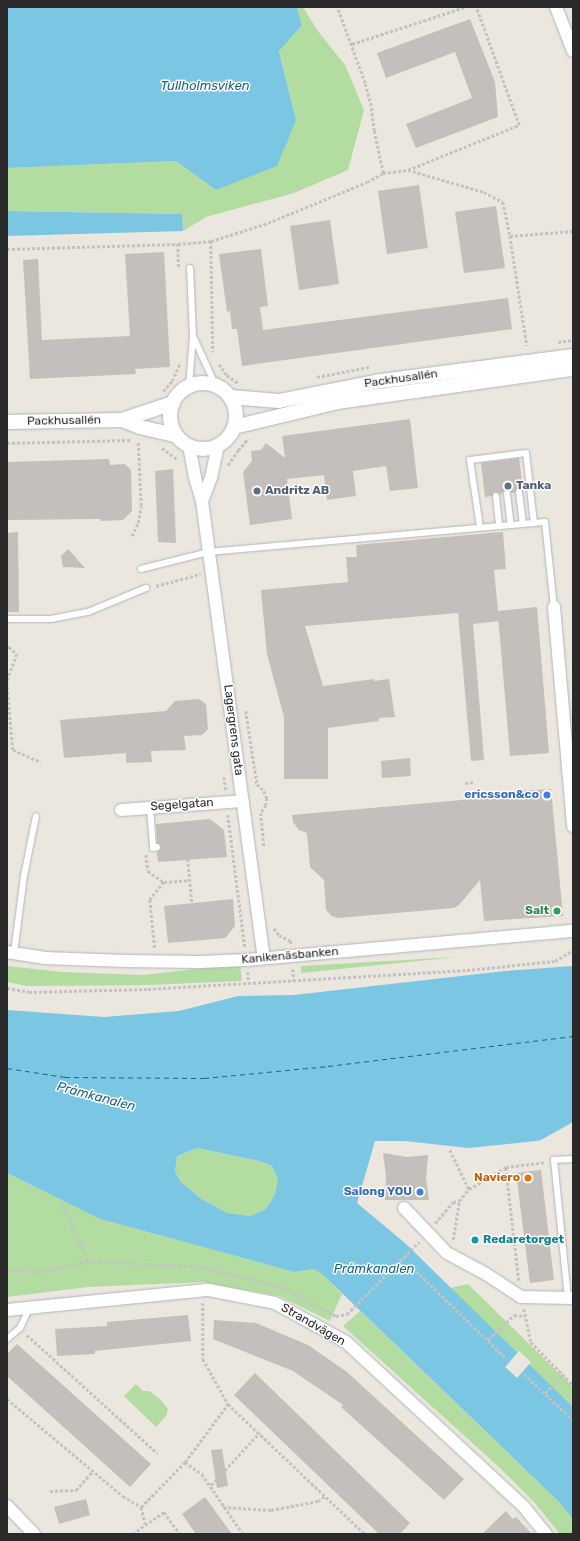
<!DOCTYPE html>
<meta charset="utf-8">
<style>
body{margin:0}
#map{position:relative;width:580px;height:1541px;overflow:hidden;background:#ebe6de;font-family:Rubik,sans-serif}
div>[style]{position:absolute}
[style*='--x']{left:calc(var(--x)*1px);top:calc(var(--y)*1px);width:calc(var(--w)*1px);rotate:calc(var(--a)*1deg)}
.green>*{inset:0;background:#b3dca0}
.water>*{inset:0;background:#7bc6e3}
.pier>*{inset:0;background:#ebe6de}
.ferry>*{height:1px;margin-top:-0.5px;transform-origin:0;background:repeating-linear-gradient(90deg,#1a658f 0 5px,transparent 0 9px)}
.building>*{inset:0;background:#c4bfba}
.path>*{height:2.5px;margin-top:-1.25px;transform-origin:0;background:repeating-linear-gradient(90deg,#c3c3c3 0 3px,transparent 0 5px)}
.roads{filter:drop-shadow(0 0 1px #b1b4bd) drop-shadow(0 0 1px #b1b4bd)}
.service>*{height:6px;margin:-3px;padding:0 3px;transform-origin:3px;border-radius:3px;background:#fff}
.minor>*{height:12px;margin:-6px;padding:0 6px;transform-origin:6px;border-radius:6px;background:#fff}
.tertiary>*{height:14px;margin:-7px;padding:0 7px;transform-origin:7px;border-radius:7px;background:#fff}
.tertiary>.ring{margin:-7px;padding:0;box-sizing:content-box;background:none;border:14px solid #fff;border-radius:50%}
.dots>*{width:11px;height:11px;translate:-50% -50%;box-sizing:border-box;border:2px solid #fff;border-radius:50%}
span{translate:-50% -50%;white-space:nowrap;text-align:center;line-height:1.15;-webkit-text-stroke:3px #fff;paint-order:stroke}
.street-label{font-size:12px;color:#2a2a2a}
.service-label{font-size:12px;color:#4e5e75;font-weight:700}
.left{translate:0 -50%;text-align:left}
.shop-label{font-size:12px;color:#366cbe;font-weight:700}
.right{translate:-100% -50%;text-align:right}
.leisure-label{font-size:12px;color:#27864d;font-weight:700}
.food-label{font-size:12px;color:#c56008;font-weight:700}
.culture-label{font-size:12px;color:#0d838f;font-weight:700}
.water-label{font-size:13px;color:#1a658f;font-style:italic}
.frame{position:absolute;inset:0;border:8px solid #2a2a2a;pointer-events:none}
</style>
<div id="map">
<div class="green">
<i style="clip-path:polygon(297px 7px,303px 7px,317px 30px,345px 65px,364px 110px,348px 170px,294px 193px,206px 217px,183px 231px,182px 214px,7px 211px,7px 168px,176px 161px,216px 190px,296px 120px,279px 50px,302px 25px)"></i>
<i style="clip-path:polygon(457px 957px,301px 973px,301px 966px)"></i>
<i style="clip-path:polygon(240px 964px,242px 981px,148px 985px,27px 986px,7px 982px,7px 966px,62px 972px,143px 975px)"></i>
<i style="clip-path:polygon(197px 1148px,260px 1161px,272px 1166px,278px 1179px,275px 1194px,266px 1209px,250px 1216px,227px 1213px,200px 1198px,181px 1182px,175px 1172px,177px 1156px)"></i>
<i style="clip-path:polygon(7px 1173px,100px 1219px,294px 1272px,314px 1269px,322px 1274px,342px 1294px,330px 1321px,279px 1296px,204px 1282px,88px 1287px,7px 1297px)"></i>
<i style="clip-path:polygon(468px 1284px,573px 1387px,573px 1407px,450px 1288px)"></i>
<i style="clip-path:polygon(360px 1311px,558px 1501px,573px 1519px,573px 1534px,560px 1534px,534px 1502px,500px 1468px,343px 1326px)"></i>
<i style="clip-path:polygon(136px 1384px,143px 1391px,149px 1391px,161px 1400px,168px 1409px,166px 1416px,156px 1427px,124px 1396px)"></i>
</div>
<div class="water">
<i style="clip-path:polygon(7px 7px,297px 7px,302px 25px,279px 51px,296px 120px,277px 166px,216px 190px,176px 161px,7px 168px)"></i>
<i style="clip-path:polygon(7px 211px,182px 214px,183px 231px,7px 236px)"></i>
<i style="clip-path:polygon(evenodd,573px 966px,573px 1137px,469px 1148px,405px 1141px,375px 1141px,357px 1203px,405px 1243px,573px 1407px,573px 1519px,558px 1501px,322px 1274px,314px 1269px,294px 1272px,100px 1219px,7px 1173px,7px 1010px,104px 1017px,179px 1011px,238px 996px,294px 995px,505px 971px,573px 966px,197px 1148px,260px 1161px,272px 1166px,278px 1179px,275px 1194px,266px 1209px,250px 1216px,227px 1213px,200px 1198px,181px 1182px,175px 1172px,177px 1156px,197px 1148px)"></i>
</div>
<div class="pier">
<i style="clip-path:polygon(573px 1122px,573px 1139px,539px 1141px)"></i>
<i style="clip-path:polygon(519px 1351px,531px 1362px,517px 1378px,505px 1367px)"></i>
</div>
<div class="ferry">
<i style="--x:7;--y:1068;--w:59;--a:8.8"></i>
<i style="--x:65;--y:1077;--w:139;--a:0.4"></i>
<i style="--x:204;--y:1078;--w:125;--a:-5.5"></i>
<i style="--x:328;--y:1066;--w:247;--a:-7"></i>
</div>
<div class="building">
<i style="clip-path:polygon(470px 19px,495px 82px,498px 117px,416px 148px,406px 124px,472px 98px,455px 52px,386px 78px,377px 53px)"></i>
<i style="clip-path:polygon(419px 185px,428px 248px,387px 254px,378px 191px)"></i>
<i style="clip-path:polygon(496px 206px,505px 268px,464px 273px,455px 212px)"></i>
<i style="clip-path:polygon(330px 220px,339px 284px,299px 290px,290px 226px)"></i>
<i style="clip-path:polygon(261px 249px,268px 306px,260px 307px,263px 330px,508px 298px,512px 329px,242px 366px,237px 329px,232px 329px,230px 311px,227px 312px,219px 254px)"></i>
<i style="clip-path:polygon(164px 252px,170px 367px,135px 369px,136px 374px,30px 379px,23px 260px,38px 259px,42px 340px,130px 336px,125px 254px)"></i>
<i style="clip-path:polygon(410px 419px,418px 488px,390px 491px,386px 466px,353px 471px,356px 496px,327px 500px,324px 475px,287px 479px,292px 519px,250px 525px,243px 472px,252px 461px,251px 451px,261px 450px,266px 443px,285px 458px,282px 436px)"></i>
<i style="clip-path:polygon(519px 458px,523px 489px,518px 488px,515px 493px,511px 493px,509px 490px,506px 490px,500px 495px,495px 492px,492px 496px,485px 497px,481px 463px)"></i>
<i style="clip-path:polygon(109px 459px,110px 465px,125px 464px,131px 470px,132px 511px,123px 520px,101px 521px,100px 519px,7px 520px,7px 462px)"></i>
<i style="clip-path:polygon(173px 469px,176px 543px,158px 542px,155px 471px)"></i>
<i style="clip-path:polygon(18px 532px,19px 612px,7px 612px,7px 533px)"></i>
<i style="clip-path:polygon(503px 532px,506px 569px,494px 570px,498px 611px,537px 607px,549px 753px,510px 756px,498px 615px,499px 621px,473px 624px,484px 760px,471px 761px,458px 613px,305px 626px,323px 686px,374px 679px,374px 681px,389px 679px,395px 717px,379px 718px,379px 721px,328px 728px,328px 779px,284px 779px,284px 717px,267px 654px,261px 590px,348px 582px,346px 557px,357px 557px,356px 545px)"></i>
<i style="clip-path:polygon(68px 549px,85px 568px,63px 567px,61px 556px)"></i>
<i style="clip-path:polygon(199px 699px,206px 704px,208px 729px,202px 735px,184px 736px,186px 750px,151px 751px,152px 762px,126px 763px,126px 753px,64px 758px,60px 720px,166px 711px,175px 701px)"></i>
<i style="clip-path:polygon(410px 758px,411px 776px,382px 778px,381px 761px)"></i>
<i style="clip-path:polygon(551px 789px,563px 916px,484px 921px,480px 880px,459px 905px,454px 908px,338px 918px,332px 916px,326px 910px,324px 880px,310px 867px,307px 833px,299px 830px,293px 822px,292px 815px,473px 799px,473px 794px)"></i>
<i style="clip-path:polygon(210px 819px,224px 830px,227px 857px,158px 862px,157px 852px,160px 850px,161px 846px,157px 843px,156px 824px)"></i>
<i style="clip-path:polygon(233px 899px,235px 926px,225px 938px,168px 943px,164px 906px)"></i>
<i style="clip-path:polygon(383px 1153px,407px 1157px,428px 1155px,426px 1178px,429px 1200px,385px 1200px,386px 1176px)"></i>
<i style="clip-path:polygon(541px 1170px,554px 1280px,530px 1283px,516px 1173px)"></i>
<i style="clip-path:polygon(188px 1315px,191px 1341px,95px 1351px,95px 1354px,57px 1356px,55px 1329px,107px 1326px,107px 1322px)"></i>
<i style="clip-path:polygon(214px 1320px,256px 1323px,308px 1345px,347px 1372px,464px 1479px,444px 1500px,341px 1407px,343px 1405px,293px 1371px,213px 1339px)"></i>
<i style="clip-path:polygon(17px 1344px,151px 1464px,130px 1487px,7px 1376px,7px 1354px)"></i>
<i style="clip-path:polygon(255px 1373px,410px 1523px,400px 1534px,379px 1534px,234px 1395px)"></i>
<i style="clip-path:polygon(222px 1449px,228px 1486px,217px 1488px,211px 1450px)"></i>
<i style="clip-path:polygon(205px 1497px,232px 1534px,196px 1534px,182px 1514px)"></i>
<i style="clip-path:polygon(86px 1499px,90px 1515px,59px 1524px,54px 1507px)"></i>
<i style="clip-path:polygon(506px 1511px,513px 1519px,516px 1517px,532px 1534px,482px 1534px)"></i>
</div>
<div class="path">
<i style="--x:352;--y:44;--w:119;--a:-18.1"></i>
<i style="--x:408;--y:170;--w:120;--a:-22.1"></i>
<i style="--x:519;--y:125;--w:126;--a:-110"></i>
<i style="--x:383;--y:173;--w:25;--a:-7"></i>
<i style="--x:408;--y:170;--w:79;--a:16.1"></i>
<i style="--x:484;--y:192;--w:21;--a:28"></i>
<i style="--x:503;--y:202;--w:35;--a:78"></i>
<i style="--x:510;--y:236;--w:63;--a:-4.5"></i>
<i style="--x:510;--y:236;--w:111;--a:81.2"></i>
<i style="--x:211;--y:241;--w:111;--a:89"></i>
<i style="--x:178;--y:244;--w:24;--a:88"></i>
<i style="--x:7;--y:249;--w:171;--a:-1.7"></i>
<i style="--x:178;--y:244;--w:33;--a:-5"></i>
<i style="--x:211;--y:241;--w:60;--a:-17.5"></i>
<i style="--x:268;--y:223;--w:107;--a:-22.5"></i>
<i style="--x:367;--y:182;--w:18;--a:-29"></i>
<i style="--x:383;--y:173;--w:43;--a:-102.1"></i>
<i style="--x:374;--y:131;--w:25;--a:-97"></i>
<i style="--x:371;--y:106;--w:24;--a:-105"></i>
<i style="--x:365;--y:83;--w:81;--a:-110.2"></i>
<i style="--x:558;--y:342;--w:15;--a:-8"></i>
<i style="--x:219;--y:364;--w:14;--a:54"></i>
<i style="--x:227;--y:375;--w:14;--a:36"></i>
<i style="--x:317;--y:377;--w:53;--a:-10.9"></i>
<i style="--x:163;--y:391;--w:13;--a:-48"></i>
<i style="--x:172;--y:381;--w:20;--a:-66"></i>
<i style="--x:7;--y:443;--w:123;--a:-1.4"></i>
<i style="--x:162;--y:448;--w:19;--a:36"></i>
<i style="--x:228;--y:465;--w:18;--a:-56"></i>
<i style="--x:238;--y:450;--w:15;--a:-48"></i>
<i style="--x:132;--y:536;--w:14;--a:-65"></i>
<i style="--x:138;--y:523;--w:17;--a:-80"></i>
<i style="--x:141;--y:506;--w:64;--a:-92.7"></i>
<i style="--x:156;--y:586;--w:46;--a:-15.3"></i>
<i style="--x:7;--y:647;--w:2;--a:0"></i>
<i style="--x:9;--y:647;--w:11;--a:41"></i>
<i style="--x:17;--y:654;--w:30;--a:110"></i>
<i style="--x:7;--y:682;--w:68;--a:85"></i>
<i style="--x:13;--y:750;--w:30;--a:23"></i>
<i style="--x:246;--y:711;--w:74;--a:81.4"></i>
<i style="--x:257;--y:784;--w:10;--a:45"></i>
<i style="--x:264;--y:791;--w:8;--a:67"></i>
<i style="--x:267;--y:798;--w:7;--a:98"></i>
<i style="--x:266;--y:805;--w:9;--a:122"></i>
<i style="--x:261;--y:813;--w:33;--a:85"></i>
<i style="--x:224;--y:777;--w:13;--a:81"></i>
<i style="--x:465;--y:783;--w:10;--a:-6"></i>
<i style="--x:228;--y:815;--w:133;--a:82.7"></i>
<i style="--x:146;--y:855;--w:16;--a:83"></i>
<i style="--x:148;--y:871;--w:19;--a:35"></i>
<i style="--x:164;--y:882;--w:23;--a:128"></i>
<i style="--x:150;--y:900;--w:49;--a:84.2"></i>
<i style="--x:188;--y:859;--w:44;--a:84.8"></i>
<i style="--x:164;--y:882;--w:26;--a:-4"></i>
<i style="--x:274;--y:928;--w:9;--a:54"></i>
<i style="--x:279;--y:935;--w:13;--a:27"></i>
<i style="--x:291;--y:941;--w:3;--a:90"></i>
<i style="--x:293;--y:969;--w:12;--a:85"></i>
<i style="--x:248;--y:972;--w:11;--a:85"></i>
<i style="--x:7;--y:988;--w:22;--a:10"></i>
<i style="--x:29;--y:992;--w:119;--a:-1.4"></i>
<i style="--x:148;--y:989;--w:320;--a:-3.4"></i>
<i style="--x:467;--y:970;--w:88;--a:-5.8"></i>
<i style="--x:555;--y:961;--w:21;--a:-31"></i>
<i style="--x:450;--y:1150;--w:43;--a:64"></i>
<i style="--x:506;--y:1168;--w:114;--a:83.4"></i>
<i style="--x:62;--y:1203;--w:64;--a:65"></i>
<i style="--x:435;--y:1223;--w:28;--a:-49"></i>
<i style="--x:453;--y:1202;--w:6;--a:-9"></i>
<i style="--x:453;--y:1240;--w:39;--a:-81"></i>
<i style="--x:459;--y:1201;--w:16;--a:-50"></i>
<i style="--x:469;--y:1189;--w:43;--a:-30.7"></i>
<i style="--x:506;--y:1167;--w:38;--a:-7"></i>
<i style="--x:413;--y:1268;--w:131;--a:44.1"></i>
<i style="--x:7;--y:1270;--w:34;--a:3"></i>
<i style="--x:41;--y:1272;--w:49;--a:-12.9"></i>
<i style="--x:89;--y:1261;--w:115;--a:3"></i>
<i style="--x:204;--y:1267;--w:84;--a:14.5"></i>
<i style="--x:285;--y:1288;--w:58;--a:28.8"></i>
<i style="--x:336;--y:1316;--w:11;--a:-10"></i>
<i style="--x:347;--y:1314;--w:102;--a:-45"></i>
<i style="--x:203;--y:1303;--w:56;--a:90"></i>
<i style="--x:203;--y:1359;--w:51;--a:60.9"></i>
<i style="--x:524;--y:1309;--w:34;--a:78"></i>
<i style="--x:531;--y:1342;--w:60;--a:45.7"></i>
<i style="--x:27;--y:1335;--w:176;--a:42.2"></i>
<i style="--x:488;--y:1340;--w:36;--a:-44"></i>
<i style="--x:514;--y:1315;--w:11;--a:5"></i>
<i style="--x:524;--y:1374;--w:67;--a:43.2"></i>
<i style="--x:545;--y:1393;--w:26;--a:-47"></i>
<i style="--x:7;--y:1399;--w:151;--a:39.9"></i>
<i style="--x:123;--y:1496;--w:21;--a:31"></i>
<i style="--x:185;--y:1462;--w:72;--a:-53.4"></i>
<i style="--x:228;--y:1404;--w:189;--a:43.5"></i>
<i style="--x:211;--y:1485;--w:71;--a:-47.3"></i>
<i style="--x:50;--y:1491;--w:26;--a:-2"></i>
<i style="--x:76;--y:1490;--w:25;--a:-48"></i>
<i style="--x:223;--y:1507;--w:48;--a:3.6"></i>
<i style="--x:271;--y:1510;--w:48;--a:-10.8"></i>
<i style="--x:318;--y:1501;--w:9;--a:-36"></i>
<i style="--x:145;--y:1525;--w:23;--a:-34"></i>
<i style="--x:164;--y:1512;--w:27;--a:54"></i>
<i style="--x:133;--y:1534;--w:15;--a:-37"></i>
<i style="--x:145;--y:1525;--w:18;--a:-103"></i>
<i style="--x:141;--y:1507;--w:63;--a:-45.6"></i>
<i style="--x:185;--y:1462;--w:21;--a:35"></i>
<i style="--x:202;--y:1474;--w:73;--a:55.7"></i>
</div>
<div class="roads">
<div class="service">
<i style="--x:193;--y:336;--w:55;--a:65.3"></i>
<i style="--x:189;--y:386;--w:50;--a:-85.4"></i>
<i style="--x:193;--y:336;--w:68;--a:-92.5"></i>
<i style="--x:519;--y:492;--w:32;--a:83"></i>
<i style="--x:507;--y:494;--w:31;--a:83"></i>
<i style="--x:496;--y:496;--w:29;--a:84"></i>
<i style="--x:480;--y:527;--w:68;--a:-98.5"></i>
<i style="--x:470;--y:460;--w:56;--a:-7.1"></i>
<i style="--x:526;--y:453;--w:70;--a:83.5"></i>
<i style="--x:141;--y:569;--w:69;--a:-14.2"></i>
<i style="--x:208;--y:552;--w:338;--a:-5.1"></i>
<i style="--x:545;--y:522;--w:85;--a:84"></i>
<i style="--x:7;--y:619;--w:44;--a:0"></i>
<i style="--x:51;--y:619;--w:38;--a:-11"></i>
<i style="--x:88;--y:612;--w:63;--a:-22.5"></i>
<i style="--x:150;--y:807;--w:41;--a:85.8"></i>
<i style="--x:153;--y:848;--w:4;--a:-14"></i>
<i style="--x:14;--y:953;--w:78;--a:-82.6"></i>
<i style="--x:24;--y:876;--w:61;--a:-78.7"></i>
<i style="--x:568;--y:1298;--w:139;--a:-95.8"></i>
<i style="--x:554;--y:1160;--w:19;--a:-3"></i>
<i style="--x:7;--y:1339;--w:17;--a:-40"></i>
<i style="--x:20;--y:1328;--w:21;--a:-65"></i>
</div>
<div class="minor">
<i style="--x:556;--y:7;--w:47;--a:68.9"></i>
<i style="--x:189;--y:446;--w:36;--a:79"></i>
<i style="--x:196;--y:481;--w:21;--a:73"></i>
<i style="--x:202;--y:501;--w:461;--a:82.3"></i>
<i style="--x:202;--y:501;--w:25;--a:-69"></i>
<i style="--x:211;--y:478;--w:34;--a:-78"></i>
<i style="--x:554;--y:607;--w:220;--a:85"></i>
<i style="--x:121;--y:810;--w:122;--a:-4.2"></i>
<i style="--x:7;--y:952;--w:37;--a:9"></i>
<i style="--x:44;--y:958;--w:81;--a:2.1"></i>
<i style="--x:125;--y:961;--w:75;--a:0.8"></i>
<i style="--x:200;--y:962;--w:46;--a:-2.5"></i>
<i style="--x:246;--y:960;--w:328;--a:-5.1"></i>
<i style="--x:404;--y:1208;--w:62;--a:46.3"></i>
<i style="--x:447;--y:1253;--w:44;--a:28.3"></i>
<i style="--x:486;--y:1274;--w:42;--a:33.3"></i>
<i style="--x:521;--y:1297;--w:52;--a:1.1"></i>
<i style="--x:7;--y:1310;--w:203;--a:-5.7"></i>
<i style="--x:209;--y:1290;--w:67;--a:11.1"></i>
<i style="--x:275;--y:1303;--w:81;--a:28.8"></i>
<i style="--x:346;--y:1342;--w:243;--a:42.8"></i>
<i style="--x:524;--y:1507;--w:35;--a:51"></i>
<i style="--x:7;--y:1506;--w:39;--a:46"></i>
</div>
<div class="tertiary">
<i class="ring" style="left:170px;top:383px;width:52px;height:52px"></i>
<i style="--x:231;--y:397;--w:48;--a:4.8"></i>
<i style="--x:279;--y:401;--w:104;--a:-11.1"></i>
<i style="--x:381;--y:381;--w:194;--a:-7.4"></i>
<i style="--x:122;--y:420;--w:19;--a:21"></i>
<i style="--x:140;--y:427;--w:37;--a:13"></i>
<i style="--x:7;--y:422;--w:115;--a:-1"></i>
<i style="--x:122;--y:420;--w:54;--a:-18.4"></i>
<i style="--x:234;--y:427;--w:106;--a:-13.6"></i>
<i style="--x:337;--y:402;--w:238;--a:-8"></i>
</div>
</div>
<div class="dots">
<i style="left:508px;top:486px;background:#5c6f8a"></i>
<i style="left:257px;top:491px;background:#5c6f8a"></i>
<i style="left:547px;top:795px;background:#3f7fe0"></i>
<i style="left:557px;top:911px;background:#2e9e5b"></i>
<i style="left:528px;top:1178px;background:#e8710a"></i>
<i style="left:420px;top:1192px;background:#3f7fe0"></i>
<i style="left:475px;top:1240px;background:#0f9aa8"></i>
</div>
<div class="street-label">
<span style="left:401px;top:379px;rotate:-8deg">Packhusallén</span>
<span style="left:64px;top:421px;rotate:-1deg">Packhusallén</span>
<span style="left:233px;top:730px;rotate:83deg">Lagergrens gata</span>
<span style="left:182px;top:805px;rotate:-4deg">Segelgatan</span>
<span style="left:290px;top:956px;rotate:-5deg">Kanikenäsbanken</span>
<span style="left:313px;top:1325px;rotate:30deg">Strandvägen</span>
</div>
<div class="service-label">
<span class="left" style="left:516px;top:486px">Tanka</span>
<span class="left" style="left:265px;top:491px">Andritz AB</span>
</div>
<div class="shop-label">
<span class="right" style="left:539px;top:795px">ericsson&amp;co</span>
<span class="right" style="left:412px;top:1192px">Salong YOU</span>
</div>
<div class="leisure-label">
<span class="right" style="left:549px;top:911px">Salt</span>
</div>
<div class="food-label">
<span class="right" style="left:520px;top:1178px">Naviero</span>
</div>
<div class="culture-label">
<span class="left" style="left:483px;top:1240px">Redaretorget</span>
</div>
<div class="water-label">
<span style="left:205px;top:86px">Tullholmsviken</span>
<span style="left:96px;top:1097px;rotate:15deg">Pråmkanalen</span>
<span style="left:374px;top:1269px">Pråmkanalen</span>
</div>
<div class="frame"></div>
</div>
